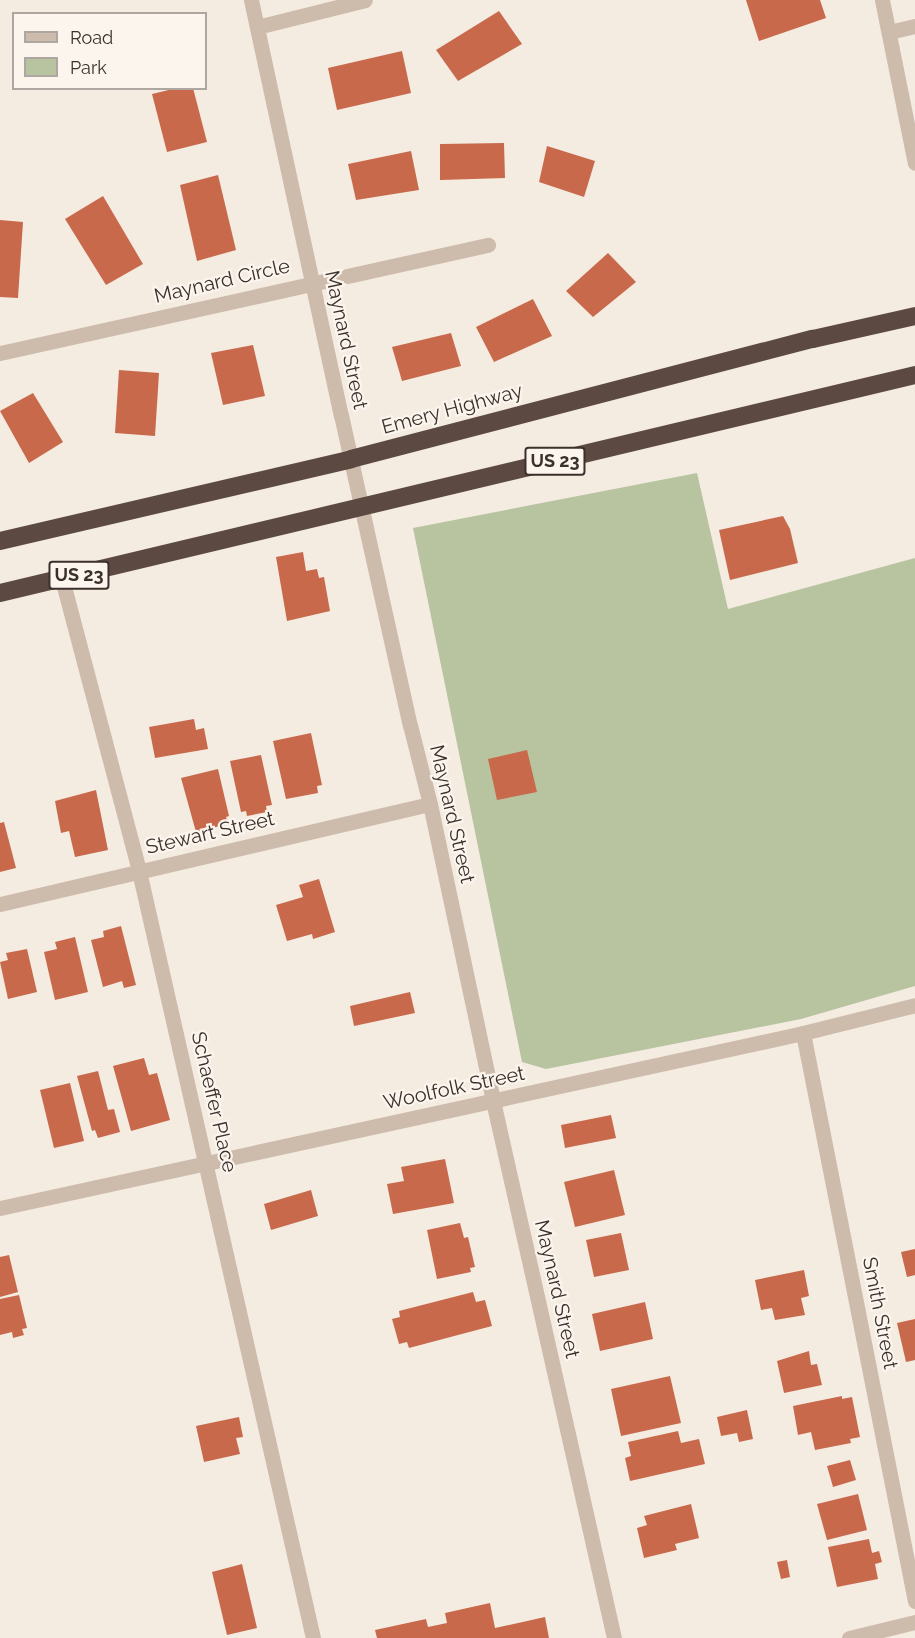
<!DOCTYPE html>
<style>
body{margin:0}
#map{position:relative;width:915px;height:1638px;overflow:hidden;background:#f4ebe1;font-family:Raleway,sans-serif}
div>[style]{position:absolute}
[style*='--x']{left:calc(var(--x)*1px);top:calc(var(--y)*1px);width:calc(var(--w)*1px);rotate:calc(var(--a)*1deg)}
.green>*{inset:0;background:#b8c4a0}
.building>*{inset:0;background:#c8694b}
.minor>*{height:15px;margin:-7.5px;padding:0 7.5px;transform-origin:7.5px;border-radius:7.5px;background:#cdbbac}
.highway>*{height:18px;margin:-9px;padding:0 9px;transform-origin:9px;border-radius:9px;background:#5c4a42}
span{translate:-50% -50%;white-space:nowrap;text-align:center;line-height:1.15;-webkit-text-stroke:4.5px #fbf5ee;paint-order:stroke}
.shield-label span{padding:2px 4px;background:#fbf5ee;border:2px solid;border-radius:4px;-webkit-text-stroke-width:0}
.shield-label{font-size:18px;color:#3b302b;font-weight:700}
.street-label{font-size:20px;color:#3b302b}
.legend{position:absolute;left:12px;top:12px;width:195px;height:78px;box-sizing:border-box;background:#fbf5ee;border:2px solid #aea6a0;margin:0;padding:8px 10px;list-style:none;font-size:18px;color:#3b302b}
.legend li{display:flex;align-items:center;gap:12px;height:30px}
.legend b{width:30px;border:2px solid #aea6a0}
</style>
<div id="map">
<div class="green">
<i style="clip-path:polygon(697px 473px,728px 609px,915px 558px,915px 986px,801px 1019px,546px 1069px,522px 1062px,413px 528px)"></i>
</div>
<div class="building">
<i style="clip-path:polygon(746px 0,820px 0,826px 18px,759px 41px)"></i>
<i style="clip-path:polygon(499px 11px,522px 44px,458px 81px,436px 50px)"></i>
<i style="clip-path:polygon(402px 51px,411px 93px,337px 110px,328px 68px)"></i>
<i style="clip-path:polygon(177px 88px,193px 88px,207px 142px,167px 152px,152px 94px)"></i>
<i style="clip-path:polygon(504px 143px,505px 178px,440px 180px,440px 144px)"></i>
<i style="clip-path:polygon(547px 146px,595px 161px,584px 197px,539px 182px)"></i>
<i style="clip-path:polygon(411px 151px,419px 190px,356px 200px,348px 164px)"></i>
<i style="clip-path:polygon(218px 175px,236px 250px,197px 261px,180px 185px)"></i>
<i style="clip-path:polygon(103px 196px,143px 264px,106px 285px,65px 219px)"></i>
<i style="clip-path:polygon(0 220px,23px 222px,18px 298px,0 297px)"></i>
<i style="clip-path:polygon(608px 253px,636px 282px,593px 317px,566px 291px)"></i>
<i style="clip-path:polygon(533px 299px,552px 336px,494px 362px,476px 327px)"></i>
<i style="clip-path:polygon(451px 333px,461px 366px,402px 381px,392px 347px)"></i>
<i style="clip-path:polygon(253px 345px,265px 396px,223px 405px,211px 353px)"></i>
<i style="clip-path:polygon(119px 370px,159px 373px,155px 436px,115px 433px)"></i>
<i style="clip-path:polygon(33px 393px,63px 442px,29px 463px,0 411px)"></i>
<i style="clip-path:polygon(783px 516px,790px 529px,798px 563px,730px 580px,719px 530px)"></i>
<i style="clip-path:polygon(303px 552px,306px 571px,317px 569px,319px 578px,324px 577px,330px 611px,287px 621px,276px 557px)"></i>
<i style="clip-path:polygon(194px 719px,196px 730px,204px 728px,208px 749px,155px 758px,149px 727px)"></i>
<i style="clip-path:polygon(311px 733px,322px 785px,317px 786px,318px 793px,286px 799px,273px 741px)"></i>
<i style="clip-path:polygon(527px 750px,537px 792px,497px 800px,488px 759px)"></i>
<i style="clip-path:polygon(261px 755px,272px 805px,266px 806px,267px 812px,247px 816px,246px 811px,241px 812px,230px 761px)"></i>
<i style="clip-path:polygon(218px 769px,229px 816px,226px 817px,228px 824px,196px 832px,181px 778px)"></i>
<i style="clip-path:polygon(96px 790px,108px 850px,75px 857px,69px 831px,61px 833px,55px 801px)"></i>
<i style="clip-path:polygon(4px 822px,16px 868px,0 872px,0 823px)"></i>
<i style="clip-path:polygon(319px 879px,335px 932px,313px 939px,312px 934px,287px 941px,276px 905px,303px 897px,299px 885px)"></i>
<i style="clip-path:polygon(121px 926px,136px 985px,124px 988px,122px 981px,103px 987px,91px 940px,104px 937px,103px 931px)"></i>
<i style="clip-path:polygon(75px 937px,88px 992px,55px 1000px,44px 952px,57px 949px,55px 942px)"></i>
<i style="clip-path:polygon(27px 949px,37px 992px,8px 999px,0 962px,8px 960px,6px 953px)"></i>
<i style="clip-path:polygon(410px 992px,415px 1013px,354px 1026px,350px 1006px)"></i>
<i style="clip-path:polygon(144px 1058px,149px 1075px,157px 1073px,170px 1120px,131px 1131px,113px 1066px)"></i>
<i style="clip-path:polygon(98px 1071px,108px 1110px,114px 1109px,120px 1132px,98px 1138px,95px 1130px,92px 1131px,77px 1076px)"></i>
<i style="clip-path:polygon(70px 1083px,84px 1141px,54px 1148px,40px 1090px)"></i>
<i style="clip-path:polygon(611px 1115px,616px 1138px,565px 1148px,561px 1125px)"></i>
<i style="clip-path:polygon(445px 1159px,454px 1203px,393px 1214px,387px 1184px,404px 1181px,401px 1167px)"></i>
<i style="clip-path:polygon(614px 1170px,625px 1215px,575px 1227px,564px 1182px)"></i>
<i style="clip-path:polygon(311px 1190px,318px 1216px,271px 1230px,264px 1204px)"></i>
<i style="clip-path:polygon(460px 1223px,464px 1238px,468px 1237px,475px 1267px,470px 1268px,471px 1272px,437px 1279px,427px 1230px)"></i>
<i style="clip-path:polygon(621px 1233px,629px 1270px,594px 1277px,586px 1240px)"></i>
<i style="clip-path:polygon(915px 1249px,915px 1275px,907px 1277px,901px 1252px)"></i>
<i style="clip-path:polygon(9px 1255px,18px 1292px,0 1297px,0 1257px)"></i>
<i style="clip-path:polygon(804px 1270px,809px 1296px,801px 1298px,805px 1315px,775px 1320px,772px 1308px,761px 1310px,755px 1280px)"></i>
<i style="clip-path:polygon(473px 1292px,476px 1302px,485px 1300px,492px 1326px,409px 1348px,407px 1342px,399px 1344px,392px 1319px,400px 1317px,399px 1311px)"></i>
<i style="clip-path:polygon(19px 1295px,27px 1328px,22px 1329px,24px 1335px,13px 1338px,12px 1332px,0 1335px,0 1299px)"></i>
<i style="clip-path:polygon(645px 1302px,653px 1339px,600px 1351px,592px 1314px)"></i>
<i style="clip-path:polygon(915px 1319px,915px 1360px,906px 1362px,897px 1323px)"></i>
<i style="clip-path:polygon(809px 1351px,811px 1365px,817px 1364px,822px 1385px,784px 1393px,777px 1361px)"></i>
<i style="clip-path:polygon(670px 1376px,681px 1423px,621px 1436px,611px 1389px)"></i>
<i style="clip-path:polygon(842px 1396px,842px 1399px,852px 1397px,860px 1437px,850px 1439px,851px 1443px,815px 1450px,811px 1432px,798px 1435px,793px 1406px)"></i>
<i style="clip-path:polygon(747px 1410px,753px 1439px,739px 1442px,737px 1433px,721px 1436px,717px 1417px)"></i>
<i style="clip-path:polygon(239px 1417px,243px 1437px,236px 1438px,240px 1454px,204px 1462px,196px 1426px)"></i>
<i style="clip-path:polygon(678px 1431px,681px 1443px,699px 1439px,705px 1464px,630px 1481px,625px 1458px,631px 1456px,628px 1442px)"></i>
<i style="clip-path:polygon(850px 1460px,856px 1480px,833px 1487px,827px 1466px)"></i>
<i style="clip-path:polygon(858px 1494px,867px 1530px,827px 1540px,817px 1504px)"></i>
<i style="clip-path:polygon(691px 1504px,699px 1538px,675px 1544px,677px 1550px,644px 1558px,637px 1528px,647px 1525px,644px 1516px)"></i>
<i style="clip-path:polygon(869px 1539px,872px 1553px,879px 1551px,882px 1562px,875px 1564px,878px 1579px,837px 1587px,828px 1547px)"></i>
<i style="clip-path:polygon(787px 1560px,790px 1577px,781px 1579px,777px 1562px)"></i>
<i style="clip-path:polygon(242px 1564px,257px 1628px,227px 1635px,212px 1572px)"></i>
<i style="clip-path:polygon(490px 1603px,495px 1628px,545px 1617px,549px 1638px,377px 1638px,375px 1630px,426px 1619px,428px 1627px,447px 1623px,445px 1613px)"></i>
</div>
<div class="minor">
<i style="--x:251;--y:0;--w:425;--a:77.8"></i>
<i style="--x:341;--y:415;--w:318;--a:77.5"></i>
<i style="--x:410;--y:725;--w:81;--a:75.8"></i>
<i style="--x:430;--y:804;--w:304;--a:78"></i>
<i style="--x:493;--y:1101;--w:550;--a:77.3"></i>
<i style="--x:882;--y:0;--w:166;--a:78.6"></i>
<i style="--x:257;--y:27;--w:111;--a:-14"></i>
<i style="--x:889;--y:32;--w:27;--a:-13"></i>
<i style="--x:0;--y:353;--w:500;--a:-12.5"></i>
<i style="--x:62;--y:579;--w:302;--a:75.2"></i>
<i style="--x:139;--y:871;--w:786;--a:77.22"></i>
<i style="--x:0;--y:904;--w:441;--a:-13.1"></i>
<i style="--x:803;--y:1033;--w:579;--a:78.85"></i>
<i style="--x:0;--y:1208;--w:822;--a:-12.29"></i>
<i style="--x:803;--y:1033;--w:115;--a:-14"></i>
<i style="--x:849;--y:1638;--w:68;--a:-13.6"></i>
</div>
<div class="highway">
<i style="--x:0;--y:541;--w:360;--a:-13.1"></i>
<i style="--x:351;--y:459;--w:477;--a:-14.6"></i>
<i style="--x:813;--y:339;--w:105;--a:-12.7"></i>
<i style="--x:0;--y:593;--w:941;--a:-13.4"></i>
</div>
<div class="shield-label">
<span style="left:555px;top:461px">US 23</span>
<span style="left:79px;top:575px">US 23</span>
</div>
<div class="street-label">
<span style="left:222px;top:281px;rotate:-13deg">Maynard Circle</span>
<span style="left:346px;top:340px;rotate:78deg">Maynard Street</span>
<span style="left:452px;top:409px;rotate:-15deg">Emery Highway</span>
<span style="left:452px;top:814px;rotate:77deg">Maynard Street</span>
<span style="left:210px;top:833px;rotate:-13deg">Stewart Street</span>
<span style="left:454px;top:1088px;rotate:-12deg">Woolfolk Street</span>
<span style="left:214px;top:1102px;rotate:77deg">Schaeffer Place</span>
<span style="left:557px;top:1289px;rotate:77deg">Maynard Street</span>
<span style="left:880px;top:1313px;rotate:79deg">Smith Street</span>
</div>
<ul class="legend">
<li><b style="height:8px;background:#cdbbac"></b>Road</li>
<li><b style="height:16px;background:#b8c4a0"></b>Park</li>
</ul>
</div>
